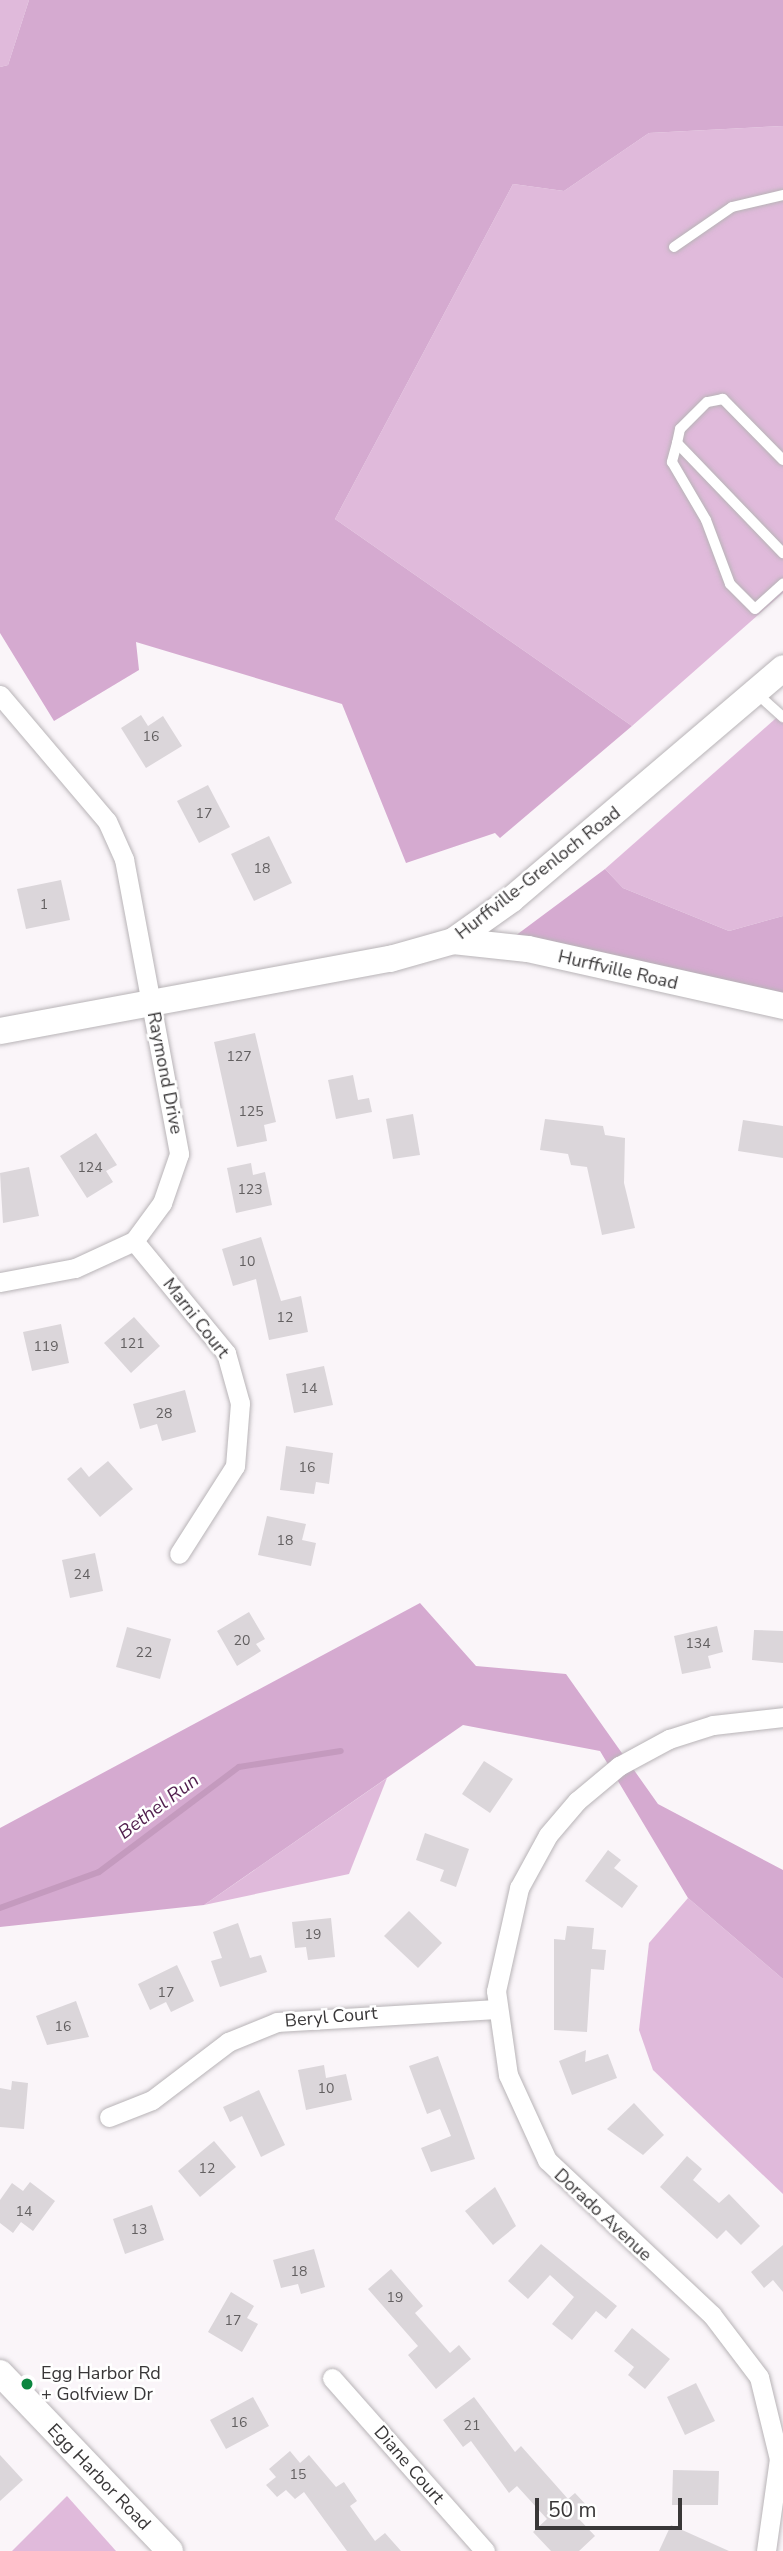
<!DOCTYPE html>
<style>
body{margin:0}
#map{position:relative;width:783px;height:2551px;overflow:hidden;background:#faf5f9;font-family:"Nunito Sans",sans-serif}
div>[style]{position:absolute}
[style*='--x']{left:calc(var(--x)*1px);top:calc(var(--y)*1px);width:calc(var(--w)*1px);rotate:calc(var(--a)*1deg)}
.green>*{inset:0;background:#e0badb}
.forest>*{inset:0;background:#d5aad0}
.stream>*{height:6px;margin:-3px;padding:0 3px;transform-origin:3px;border-radius:3px;background:#c49abe}
.building>*{inset:0;background:#dbd6da}
.roads{filter:drop-shadow(0 0 2px #b8b4b7) drop-shadow(0 0 2px #b8b4b7)}
.lane>*{height:10px;margin:-5px;padding:0 5px;transform-origin:5px;border-radius:5px;background:#fff}
.street>*{height:19px;margin:-9.5px;padding:0 9.5px;transform-origin:9.5px;border-radius:9.5px;background:#fff}
.secondary>*{height:26px;margin:-13px;padding:0 13px;transform-origin:13px;border-radius:13px;background:#fff}
.dots>*{width:19px;height:19px;translate:-50% -50%;box-sizing:border-box;border:4px solid #fff;border-radius:50%}
span{translate:-50% -50%;white-space:nowrap;text-align:center;line-height:1.15;-webkit-text-stroke:5px #fff;paint-order:stroke}
.number-label{font-size:14px;color:#625f60}
.number-label span{-webkit-text-stroke-width:0}
.street-label{font-size:18px;color:#393738}
.poi-label{font-size:18px;color:#393738}
.left{translate:0 -50%;text-align:left}
.water-label{font-size:19px;color:#511e4d;font-style:italic}
.scale{position:absolute;left:535px;top:2498px;width:147px;height:32px;box-sizing:border-box;border:4px solid #393738;border-top:0;padding-left:9px;font-size:21px;line-height:24px;white-space:nowrap;color:#393738;-webkit-text-stroke:5px #fff;paint-order:stroke}
</style>
<div id="map">
<div class="green">
<i style="clip-path:polygon(0 0,29px 0,8px 65px,0 67px)"></i>
<i style="clip-path:polygon(783px 126px,783px 593px,632px 726px,335px 519px,513px 184px,564px 191px,649px 133px)"></i>
<i style="clip-path:polygon(783px 712px,783px 916px,729px 931px,623px 888px,605px 869px)"></i>
<i style="clip-path:polygon(387px 1778px,349px 1874px,204px 1905px)"></i>
<i style="clip-path:polygon(688px 1898px,783px 1979px,783px 2194px,653px 2070px,639px 2030px,649px 1943px)"></i>
<i style="clip-path:polygon(67px 2496px,116px 2551px,12px 2551px)"></i>
</div>
<div class="forest">
<i style="clip-path:polygon(29px 0,783px 0,783px 126px,649px 133px,564px 191px,513px 184px,335px 519px,632px 726px,500px 838px,495px 833px,406px 863px,342px 704px,136px 642px,139px 670px,54px 721px,0 633px,0 67px,8px 65px)"></i>
<i style="clip-path:polygon(605px 869px,623px 888px,729px 931px,783px 916px,783px 1008px,503px 945px)"></i>
<i style="clip-path:polygon(420px 1603px,476px 1666px,566px 1674px,658px 1804px,783px 1870px,783px 1979px,688px 1898px,600px 1751px,463px 1725px,204px 1905px,0 1927px,0 1828px)"></i>
</div>
<div class="stream">
<i style="--x:0;--y:1908;--w:105;--a:-20"></i>
<i style="--x:99;--y:1872;--w:175;--a:-36.9"></i>
<i style="--x:239;--y:1767;--w:103;--a:-8.9"></i>
</div>
<div class="building">
<i style="clip-path:polygon(141px 715px,148px 726px,163px 716px,182px 746px,146px 768px,121px 728px)"></i>
<i style="clip-path:polygon(208px 785px,230px 827px,199px 843px,177px 801px)"></i>
<i style="clip-path:polygon(269px 836px,292px 883px,254px 901px,231px 854px)"></i>
<i style="clip-path:polygon(61px 880px,70px 920px,26px 929px,17px 889px)"></i>
<i style="clip-path:polygon(255px 1033px,276px 1122px,264px 1125px,267px 1141px,237px 1147px,214px 1042px)"></i>
<i style="clip-path:polygon(353px 1075px,358px 1100px,369px 1098px,372px 1112px,336px 1119px,328px 1080px)"></i>
<i style="clip-path:polygon(413px 1114px,420px 1155px,393px 1159px,386px 1119px)"></i>
<i style="clip-path:polygon(545px 1119px,603px 1126px,605px 1135px,625px 1138px,624px 1183px,635px 1228px,602px 1235px,587px 1167px,571px 1165px,568px 1154px,540px 1150px)"></i>
<i style="clip-path:polygon(743px 1120px,783px 1126px,783px 1158px,738px 1151px)"></i>
<i style="clip-path:polygon(96px 1133px,117px 1165px,106px 1171px,113px 1182px,87px 1198px,60px 1156px)"></i>
<i style="clip-path:polygon(251px 1163px,253px 1175px,265px 1172px,272px 1205px,236px 1213px,227px 1168px)"></i>
<i style="clip-path:polygon(29px 1167px,39px 1216px,3px 1223px,0 1173px)"></i>
<i style="clip-path:polygon(261px 1237px,281px 1301px,301px 1296px,308px 1332px,269px 1340px,256px 1279px,233px 1286px,222px 1249px)"></i>
<i style="clip-path:polygon(134px 1317px,160px 1346px,131px 1373px,104px 1343px)"></i>
<i style="clip-path:polygon(61px 1324px,69px 1363px,32px 1371px,23px 1332px)"></i>
<i style="clip-path:polygon(324px 1366px,333px 1405px,294px 1413px,286px 1374px)"></i>
<i style="clip-path:polygon(185px 1390px,196px 1432px,162px 1441px,157px 1424px,140px 1429px,133px 1404px)"></i>
<i style="clip-path:polygon(286px 1446px,333px 1453px,329px 1484px,316px 1482px,314px 1494px,280px 1490px)"></i>
<i style="clip-path:polygon(108px 1461px,133px 1489px,100px 1517px,67px 1479px,81px 1467px,89px 1477px)"></i>
<i style="clip-path:polygon(267px 1516px,306px 1524px,302px 1540px,316px 1543px,311px 1566px,258px 1555px)"></i>
<i style="clip-path:polygon(95px 1553px,103px 1591px,70px 1598px,62px 1560px)"></i>
<i style="clip-path:polygon(249px 1612px,265px 1639px,256px 1644px,261px 1651px,237px 1666px,217px 1631px)"></i>
<i style="clip-path:polygon(717px 1626px,723px 1652px,708px 1656px,711px 1668px,682px 1674px,674px 1636px)"></i>
<i style="clip-path:polygon(127px 1627px,171px 1639px,160px 1679px,116px 1667px)"></i>
<i style="clip-path:polygon(754px 1630px,783px 1631px,783px 1663px,752px 1660px)"></i>
<i style="clip-path:polygon(484px 1761px,513px 1779px,490px 1813px,462px 1794px)"></i>
<i style="clip-path:polygon(425px 1833px,469px 1849px,456px 1887px,440px 1881px,444px 1870px,416px 1860px)"></i>
<i style="clip-path:polygon(608px 1850px,621px 1860px,614px 1868px,638px 1886px,622px 1908px,585px 1881px)"></i>
<i style="clip-path:polygon(409px 1911px,442px 1943px,418px 1968px,384px 1936px)"></i>
<i style="clip-path:polygon(331px 1918px,335px 1957px,308px 1960px,306px 1947px,295px 1948px,292px 1922px)"></i>
<i style="clip-path:polygon(238px 1923px,250px 1958px,261px 1955px,267px 1972px,220px 1987px,211px 1961px,222px 1958px,213px 1932px)"></i>
<i style="clip-path:polygon(567px 1926px,594px 1928px,592px 1949px,606px 1950px,604px 1970px,591px 1969px,587px 2032px,554px 2030px,554px 1939px,565px 1940px)"></i>
<i style="clip-path:polygon(177px 1965px,194px 2001px,171px 2012px,166px 2002px,150px 2010px,138px 1984px)"></i>
<i style="clip-path:polygon(76px 2001px,89px 2037px,47px 2045px,36px 2016px)"></i>
<i style="clip-path:polygon(586px 2050px,585px 2062px,608px 2054px,617px 2078px,572px 2095px,559px 2061px)"></i>
<i style="clip-path:polygon(438px 2056px,475px 2159px,431px 2172px,421px 2148px,451px 2136px,440px 2109px,427px 2114px,409px 2066px)"></i>
<i style="clip-path:polygon(324px 2065px,326px 2078px,346px 2074px,352px 2100px,306px 2110px,298px 2070px)"></i>
<i style="clip-path:polygon(12px 2081px,28px 2083px,24px 2129px,0 2127px,0 2088px,11px 2090px)"></i>
<i style="clip-path:polygon(259px 2090px,285px 2145px,261px 2157px,242px 2116px,230px 2122px,223px 2107px)"></i>
<i style="clip-path:polygon(634px 2103px,664px 2135px,643px 2155px,607px 2129px)"></i>
<i style="clip-path:polygon(214px 2141px,236px 2167px,200px 2197px,178px 2171px)"></i>
<i style="clip-path:polygon(687px 2156px,702px 2169px,693px 2180px,719px 2203px,729px 2194px,760px 2226px,741px 2245px,726px 2230px,717px 2239px,660px 2187px)"></i>
<i style="clip-path:polygon(30px 2182px,55px 2201px,33px 2231px,21px 2222px,13px 2233px,0 2223px,0 2200px,12px 2183px,23px 2191px)"></i>
<i style="clip-path:polygon(495px 2187px,516px 2226px,493px 2245px,465px 2211px)"></i>
<i style="clip-path:polygon(152px 2205px,164px 2240px,125px 2254px,113px 2219px)"></i>
<i style="clip-path:polygon(541px 2244px,617px 2306px,606px 2319px,596px 2311px,572px 2340px,552px 2324px,574px 2297px,550px 2275px,528px 2299px,508px 2281px)"></i>
<i style="clip-path:polygon(783px 2245px,783px 2292px,773px 2280px,764px 2288px,751px 2272px)"></i>
<i style="clip-path:polygon(314px 2249px,325px 2287px,301px 2294px,298px 2284px,281px 2288px,273px 2260px)"></i>
<i style="clip-path:polygon(391px 2269px,423px 2306px,415px 2313px,450px 2353px,459px 2345px,471px 2359px,436px 2389px,408px 2355px,418px 2346px,368px 2289px)"></i>
<i style="clip-path:polygon(231px 2292px,254px 2306px,247px 2318px,258px 2324px,242px 2352px,208px 2332px)"></i>
<i style="clip-path:polygon(632px 2328px,670px 2359px,645px 2389px,628px 2375px,634px 2367px,614px 2351px)"></i>
<i style="clip-path:polygon(696px 2383px,715px 2421px,685px 2435px,667px 2397px)"></i>
<i style="clip-path:polygon(253px 2397px,269px 2426px,226px 2449px,210px 2420px)"></i>
<i style="clip-path:polygon(474px 2397px,515px 2452px,521px 2446px,568px 2499px,575px 2493px,589px 2508px,578px 2518px,595px 2536px,579px 2551px,551px 2551px,533px 2532px,547px 2519px,517px 2486px,509px 2493px,471px 2441px,463px 2447px,443px 2420px)"></i>
<i style="clip-path:polygon(290px 2451px,300px 2463px,309px 2455px,336px 2487px,344px 2482px,357px 2501px,350px 2506px,375px 2541px,385px 2533px,401px 2551px,347px 2551px,304px 2492px,295px 2499px,286px 2490px,277px 2497px,266px 2485px,276px 2477px,269px 2469px)"></i>
<i style="clip-path:polygon(0 2455px,23px 2480px,0 2501px)"></i>
<i style="clip-path:polygon(673px 2470px,719px 2471px,718px 2505px,672px 2505px)"></i>
<i style="clip-path:polygon(671px 2525px,729px 2551px,659px 2551px)"></i>
</div>
<div class="roads">
<div class="lane">
<i style="--x:674;--y:247;--w:70;--a:-34.6"></i>
<i style="--x:732;--y:207;--w:52;--a:-13.2"></i>
<i style="--x:677;--y:443;--w:20;--a:105"></i>
<i style="--x:672;--y:462;--w:67;--a:59.6"></i>
<i style="--x:706;--y:520;--w:68;--a:69.4"></i>
<i style="--x:730;--y:584;--w:35;--a:45"></i>
<i style="--x:755;--y:609;--w:38;--a:-42"></i>
<i style="--x:783;--y:460;--w:86;--a:-134.5"></i>
<i style="--x:723;--y:399;--w:16;--a:169"></i>
<i style="--x:707;--y:402;--w:38;--a:135"></i>
<i style="--x:680;--y:429;--w:14;--a:102"></i>
<i style="--x:677;--y:443;--w:153;--a:46.1"></i>
<i style="--x:755;--y:692;--w:38;--a:42"></i>
</div>
<div class="street">
<i style="--x:0;--y:695;--w:165;--a:49.7"></i>
<i style="--x:107;--y:821;--w:42;--a:65.9"></i>
<i style="--x:124;--y:859;--w:300;--a:79.4"></i>
<i style="--x:179;--y:1154;--w:52;--a:109.1"></i>
<i style="--x:162;--y:1203;--w:47;--a:126.4"></i>
<i style="--x:134;--y:1241;--w:65;--a:155.4"></i>
<i style="--x:75;--y:1268;--w:76;--a:169.4"></i>
<i style="--x:134;--y:1241;--w:145;--a:50.6"></i>
<i style="--x:226;--y:1353;--w:52;--a:74.4"></i>
<i style="--x:240;--y:1403;--w:63;--a:94.5"></i>
<i style="--x:235;--y:1466;--w:104;--a:122.5"></i>
<i style="--x:109;--y:2117;--w:46;--a:-21.6"></i>
<i style="--x:152;--y:2100;--w:96;--a:-37.3"></i>
<i style="--x:228;--y:2042;--w:53;--a:-22.2"></i>
<i style="--x:277;--y:2022;--w:219;--a:-3.4"></i>
<i style="--x:332;--y:2378;--w:231;--a:48.5"></i>
<i style="--x:766;--y:2551;--w:93;--a:-82"></i>
<i style="--x:779;--y:2459;--w:84;--a:-103.7"></i>
<i style="--x:759;--y:2377;--w:78;--a:-127.2"></i>
<i style="--x:712;--y:2315;--w:226;--a:-136.8"></i>
<i style="--x:547;--y:2160;--w:94;--a:-114.6"></i>
<i style="--x:508;--y:2075;--w:85;--a:-98.1"></i>
<i style="--x:496;--y:1991;--w:106;--a:-77.4"></i>
<i style="--x:519;--y:1888;--w:60;--a:-61.3"></i>
<i style="--x:548;--y:1835;--w:45;--a:-49.5"></i>
<i style="--x:577;--y:1801;--w:55;--a:-39.8"></i>
<i style="--x:619;--y:1766;--w:57;--a:-28.4"></i>
<i style="--x:669;--y:1739;--w:46;--a:-17.7"></i>
<i style="--x:713;--y:1725;--w:70;--a:-6.5"></i>
</div>
<div class="secondary">
<i style="--x:453;--y:941;--w:75;--a:6.1"></i>
<i style="--x:528;--y:949;--w:261;--a:12.6"></i>
<i style="--x:0;--y:1031;--w:397;--a:-10.5"></i>
<i style="--x:390;--y:959;--w:66;--a:-15.9"></i>
<i style="--x:453;--y:941;--w:72;--a:-35.4"></i>
<i style="--x:512;--y:899;--w:356;--a:-40.4"></i>
<i style="--x:0;--y:2373;--w:246;--a:46.3"></i>
</div>
</div>
<div class="dots">
<i style="left:27px;top:2384px;background:#0b863f"></i>
</div>
<div class="number-label">
<span style="left:151px;top:737px">16</span>
<span style="left:204px;top:814px">17</span>
<span style="left:262px;top:869px">18</span>
<span style="left:44px;top:905px">1</span>
<span style="left:239px;top:1057px">127</span>
<span style="left:251px;top:1112px">125</span>
<span style="left:90px;top:1168px">124</span>
<span style="left:250px;top:1190px">123</span>
<span style="left:247px;top:1262px">10</span>
<span style="left:285px;top:1318px">12</span>
<span style="left:132px;top:1344px">121</span>
<span style="left:46px;top:1347px">119</span>
<span style="left:309px;top:1389px">14</span>
<span style="left:164px;top:1414px">28</span>
<span style="left:307px;top:1468px">16</span>
<span style="left:285px;top:1541px">18</span>
<span style="left:82px;top:1575px">24</span>
<span style="left:242px;top:1641px">20</span>
<span style="left:698px;top:1644px">134</span>
<span style="left:144px;top:1653px">22</span>
<span style="left:313px;top:1935px">19</span>
<span style="left:166px;top:1993px">17</span>
<span style="left:63px;top:2027px">16</span>
<span style="left:326px;top:2089px">10</span>
<span style="left:207px;top:2169px">12</span>
<span style="left:24px;top:2212px">14</span>
<span style="left:139px;top:2230px">13</span>
<span style="left:299px;top:2272px">18</span>
<span style="left:395px;top:2298px">19</span>
<span style="left:233px;top:2321px">17</span>
<span style="left:239px;top:2423px">16</span>
<span style="left:472px;top:2426px">21</span>
<span style="left:298px;top:2475px">15</span>
</div>
<div class="street-label">
<span style="left:538px;top:873px;rotate:-38deg">Hurffville-Grenloch Road</span>
<span style="left:618px;top:970px;rotate:13deg">Hurffville Road</span>
<span style="left:165px;top:1073px;rotate:79deg">Raymond Drive</span>
<span style="left:196px;top:1318px;rotate:52deg">Marni Court</span>
<span style="left:331px;top:2017px;rotate:-5deg">Beryl Court</span>
<span style="left:603px;top:2215px;rotate:43deg">Dorado Avenue</span>
<span style="left:409px;top:2465px;rotate:49deg">Diane Court</span>
<span style="left:99px;top:2477px;rotate:46deg">Egg Harbor Road</span>
</div>
<div class="poi-label">
<span class="left" style="left:41px;top:2384px">Egg Harbor Rd<br>+ Golfview Dr</span>
</div>
<div class="water-label">
<span style="left:159px;top:1807px;rotate:-37deg">Bethel Run</span>
</div>
<div class="scale">50 m</div>
</div>
